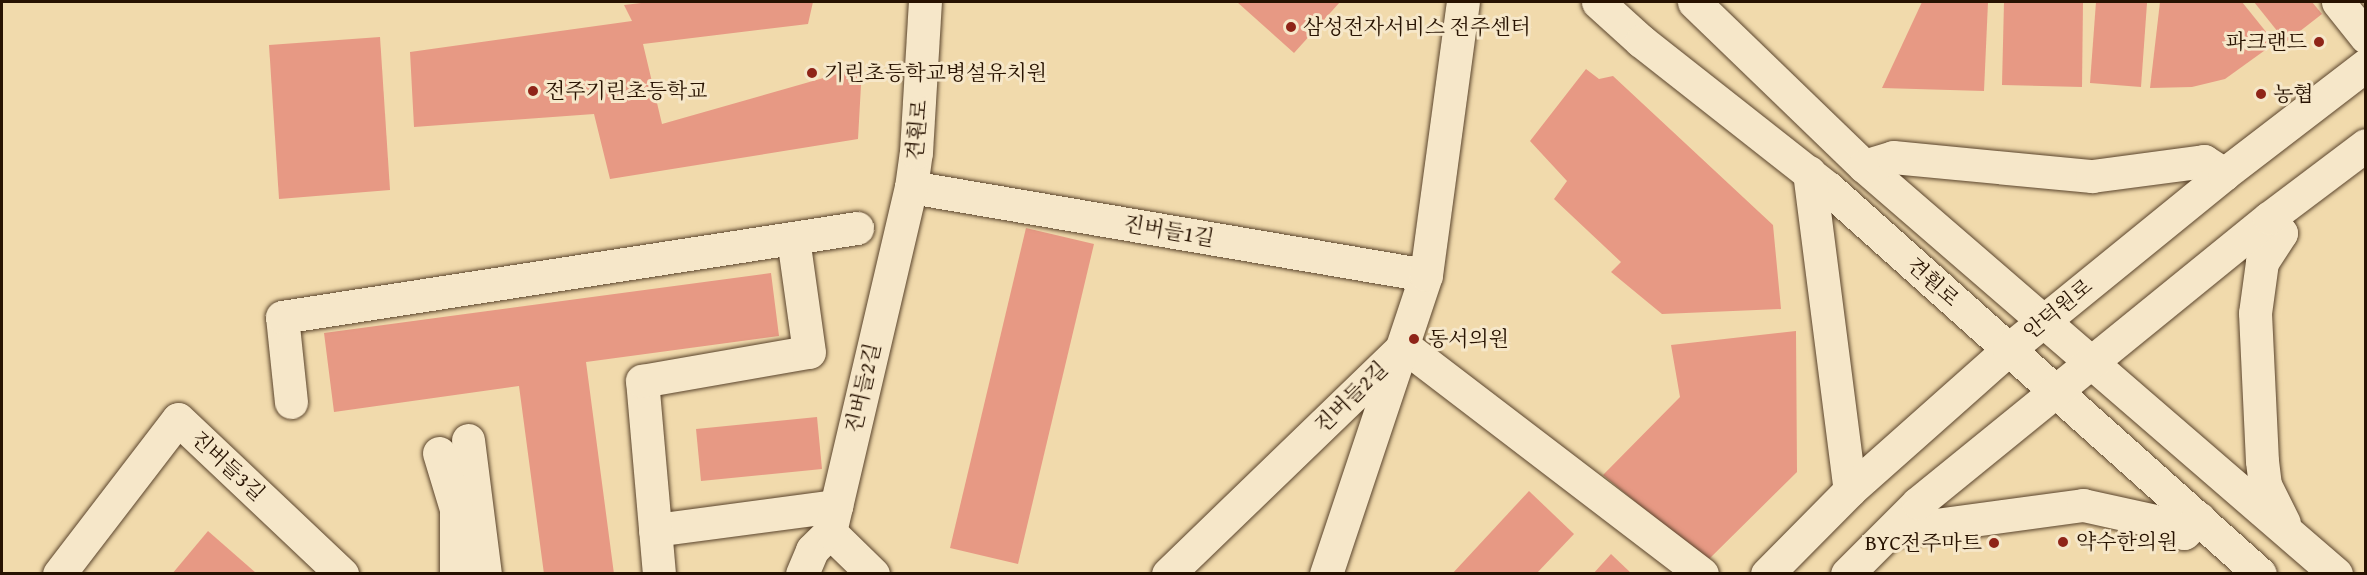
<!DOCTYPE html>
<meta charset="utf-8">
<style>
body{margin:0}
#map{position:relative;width:2367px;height:575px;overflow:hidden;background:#f1daac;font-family:"Gentium Book Plus","Noto Serif KR",serif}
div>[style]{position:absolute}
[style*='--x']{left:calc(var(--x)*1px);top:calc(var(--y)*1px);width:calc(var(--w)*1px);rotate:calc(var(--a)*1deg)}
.building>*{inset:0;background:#e79984}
.roads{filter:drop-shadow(0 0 2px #5a442c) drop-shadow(0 0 2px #5a442c)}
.minor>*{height:33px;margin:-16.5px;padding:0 16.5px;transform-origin:16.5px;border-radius:16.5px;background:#f6e7c9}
.dots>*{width:16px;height:16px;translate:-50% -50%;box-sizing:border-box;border:3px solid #f6e7c9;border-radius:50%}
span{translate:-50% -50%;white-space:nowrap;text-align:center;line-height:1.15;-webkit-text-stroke:6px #f6e7c9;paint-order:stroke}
.poi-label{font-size:21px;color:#271201}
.left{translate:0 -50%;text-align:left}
.right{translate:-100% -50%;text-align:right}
.street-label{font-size:21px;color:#271201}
.frame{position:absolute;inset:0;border:3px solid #271201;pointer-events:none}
</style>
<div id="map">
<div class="building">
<i style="clip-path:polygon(650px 2px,813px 2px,808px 24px,643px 44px,662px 124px,862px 67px,858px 139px,610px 179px,594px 114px,414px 127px,410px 52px,632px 21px,624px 5px)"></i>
<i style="clip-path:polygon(1237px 2px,1340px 2px,1294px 53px)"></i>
<i style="clip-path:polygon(1922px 2px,1988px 2px,1984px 91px,1882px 88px)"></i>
<i style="clip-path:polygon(2004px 2px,2083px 2px,2082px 87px,2002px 85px)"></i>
<i style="clip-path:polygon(2096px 2px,2147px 3px,2141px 87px,2090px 83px)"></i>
<i style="clip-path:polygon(2160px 2px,2242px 2px,2275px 43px,2225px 79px,2192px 87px,2150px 88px)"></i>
<i style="clip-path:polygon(2254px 2px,2312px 2px,2322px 14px,2286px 42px)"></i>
<i style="clip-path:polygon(380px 37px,390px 190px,279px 199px,269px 45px)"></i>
<i style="clip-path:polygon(1586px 69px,1599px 79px,1613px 76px,1773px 225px,1781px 309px,1662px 314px,1611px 272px,1621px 262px,1554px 199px,1567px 181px,1530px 141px)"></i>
<i style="clip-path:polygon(1026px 228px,1094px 244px,1018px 564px,950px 548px)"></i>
<i style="clip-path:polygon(771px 273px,779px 336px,586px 362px,614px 574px,544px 574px,519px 386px,334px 412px,324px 333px)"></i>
<i style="clip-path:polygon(1796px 331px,1797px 472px,1707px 561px,1603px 475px,1680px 397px,1671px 345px)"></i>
<i style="clip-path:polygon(817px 417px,822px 469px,701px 481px,696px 429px)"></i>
<i style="clip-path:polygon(1529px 491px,1574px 534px,1536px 574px,1452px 574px)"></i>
<i style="clip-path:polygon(208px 531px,257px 574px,172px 574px)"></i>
<i style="clip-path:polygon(1611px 554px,1632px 574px,1593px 574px)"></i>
</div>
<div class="roads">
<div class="minor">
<i style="--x:1598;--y:2;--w:58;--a:42.2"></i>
<i style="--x:1641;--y:41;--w:238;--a:38.2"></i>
<i style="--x:1828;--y:188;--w:579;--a:41.78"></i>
<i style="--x:1694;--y:2;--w:236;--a:44"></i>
<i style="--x:1864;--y:166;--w:624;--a:40.84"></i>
<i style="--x:2338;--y:2;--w:45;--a:51.3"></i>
<i style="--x:1864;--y:166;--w:30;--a:-17"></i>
<i style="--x:1893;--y:157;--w:200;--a:5.5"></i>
<i style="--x:2092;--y:176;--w:113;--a:-7.6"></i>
<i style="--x:2204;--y:161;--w:24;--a:33"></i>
<i style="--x:1809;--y:172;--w:321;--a:82.7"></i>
<i style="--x:911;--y:187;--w:522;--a:9.7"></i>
<i style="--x:2269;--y:218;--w:19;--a:51"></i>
<i style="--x:2281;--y:233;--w:35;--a:123"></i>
<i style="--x:2262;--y:262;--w:51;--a:97.8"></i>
<i style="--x:2255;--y:313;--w:148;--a:87.3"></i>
<i style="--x:2262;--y:461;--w:24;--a:83"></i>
<i style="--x:2265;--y:485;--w:42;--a:63.4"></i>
<i style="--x:291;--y:402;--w:85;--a:-96"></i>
<i style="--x:282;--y:317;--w:582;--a:-8.8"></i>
<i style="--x:468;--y:440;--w:135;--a:82.8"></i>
<i style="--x:439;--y:453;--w:59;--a:73.1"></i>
<i style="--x:456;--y:509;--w:65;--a:90"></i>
<i style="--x:655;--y:530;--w:183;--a:-7.6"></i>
<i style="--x:1891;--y:531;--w:194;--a:-7.7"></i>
<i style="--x:2083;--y:505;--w:84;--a:12.4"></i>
<i style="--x:2165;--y:523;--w:21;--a:28"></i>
<i style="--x:2184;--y:533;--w:21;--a:-45"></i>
<i style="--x:59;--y:574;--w:195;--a:-52.5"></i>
<i style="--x:178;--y:419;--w:226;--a:43.4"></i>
<i style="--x:659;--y:574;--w:194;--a:-95"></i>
<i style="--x:642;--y:381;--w:169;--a:-9.9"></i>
<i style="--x:809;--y:352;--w:115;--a:-98"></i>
<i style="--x:802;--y:574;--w:26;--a:-67"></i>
<i style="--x:812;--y:550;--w:25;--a:-45"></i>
<i style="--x:873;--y:574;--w:60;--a:-135.7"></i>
<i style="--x:830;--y:532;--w:354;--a:-76.8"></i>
<i style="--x:911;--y:187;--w:35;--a:-82"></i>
<i style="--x:916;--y:152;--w:150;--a:-86.6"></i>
<i style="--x:1168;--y:574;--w:328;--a:-44"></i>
<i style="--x:1404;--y:346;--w:375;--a:37.4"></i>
<i style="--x:1326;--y:574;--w:315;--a:-71.5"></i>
<i style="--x:1426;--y:275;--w:275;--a:-82.3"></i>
<i style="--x:1767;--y:574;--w:118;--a:-45.3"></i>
<i style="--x:1850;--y:490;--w:213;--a:-41.6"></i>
<i style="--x:2009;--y:349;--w:277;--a:-39.1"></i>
<i style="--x:2224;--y:174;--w:179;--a:-37.5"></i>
<i style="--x:1847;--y:574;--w:100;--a:-45"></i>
<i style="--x:1918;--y:503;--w:452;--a:-39.1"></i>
<i style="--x:2269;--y:218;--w:121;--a:-37"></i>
</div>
</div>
<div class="dots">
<i style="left:1291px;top:27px;background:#8f2418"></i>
<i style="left:2319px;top:42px;background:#8f2418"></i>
<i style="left:812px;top:73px;background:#8f2418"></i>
<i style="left:533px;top:91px;background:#8f2418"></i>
<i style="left:2261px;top:94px;background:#8f2418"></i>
<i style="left:1414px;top:339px;background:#8f2418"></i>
<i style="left:2063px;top:542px;background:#8f2418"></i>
<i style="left:1994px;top:543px;background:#8f2418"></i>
</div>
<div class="poi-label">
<span class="left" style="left:1303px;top:27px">삼성전자서비스 전주센터</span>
<span class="right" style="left:2307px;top:42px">파크랜드</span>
<span class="left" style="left:824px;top:73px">기린초등학교병설유치원</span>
<span class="left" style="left:545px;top:91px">전주기린초등학교</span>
<span class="left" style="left:2273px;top:94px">농협</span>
<span class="left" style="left:1428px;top:339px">동서의원</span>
<span class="left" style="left:2076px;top:542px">약수한의원</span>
<span class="right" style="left:1982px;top:543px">BYC전주마트</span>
</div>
<div class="street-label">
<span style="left:917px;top:130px;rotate:-85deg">견훤로</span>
<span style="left:1169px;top:231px;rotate:10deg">진버들1길</span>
<span style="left:1933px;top:282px;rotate:42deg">견훤로</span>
<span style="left:2058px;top:309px;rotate:-39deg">안덕원로</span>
<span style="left:863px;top:388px;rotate:-77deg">진버들2길</span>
<span style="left:1351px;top:397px;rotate:-44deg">진버들2길</span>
<span style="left:228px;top:466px;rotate:43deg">진버들3길</span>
</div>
<div class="frame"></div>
</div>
